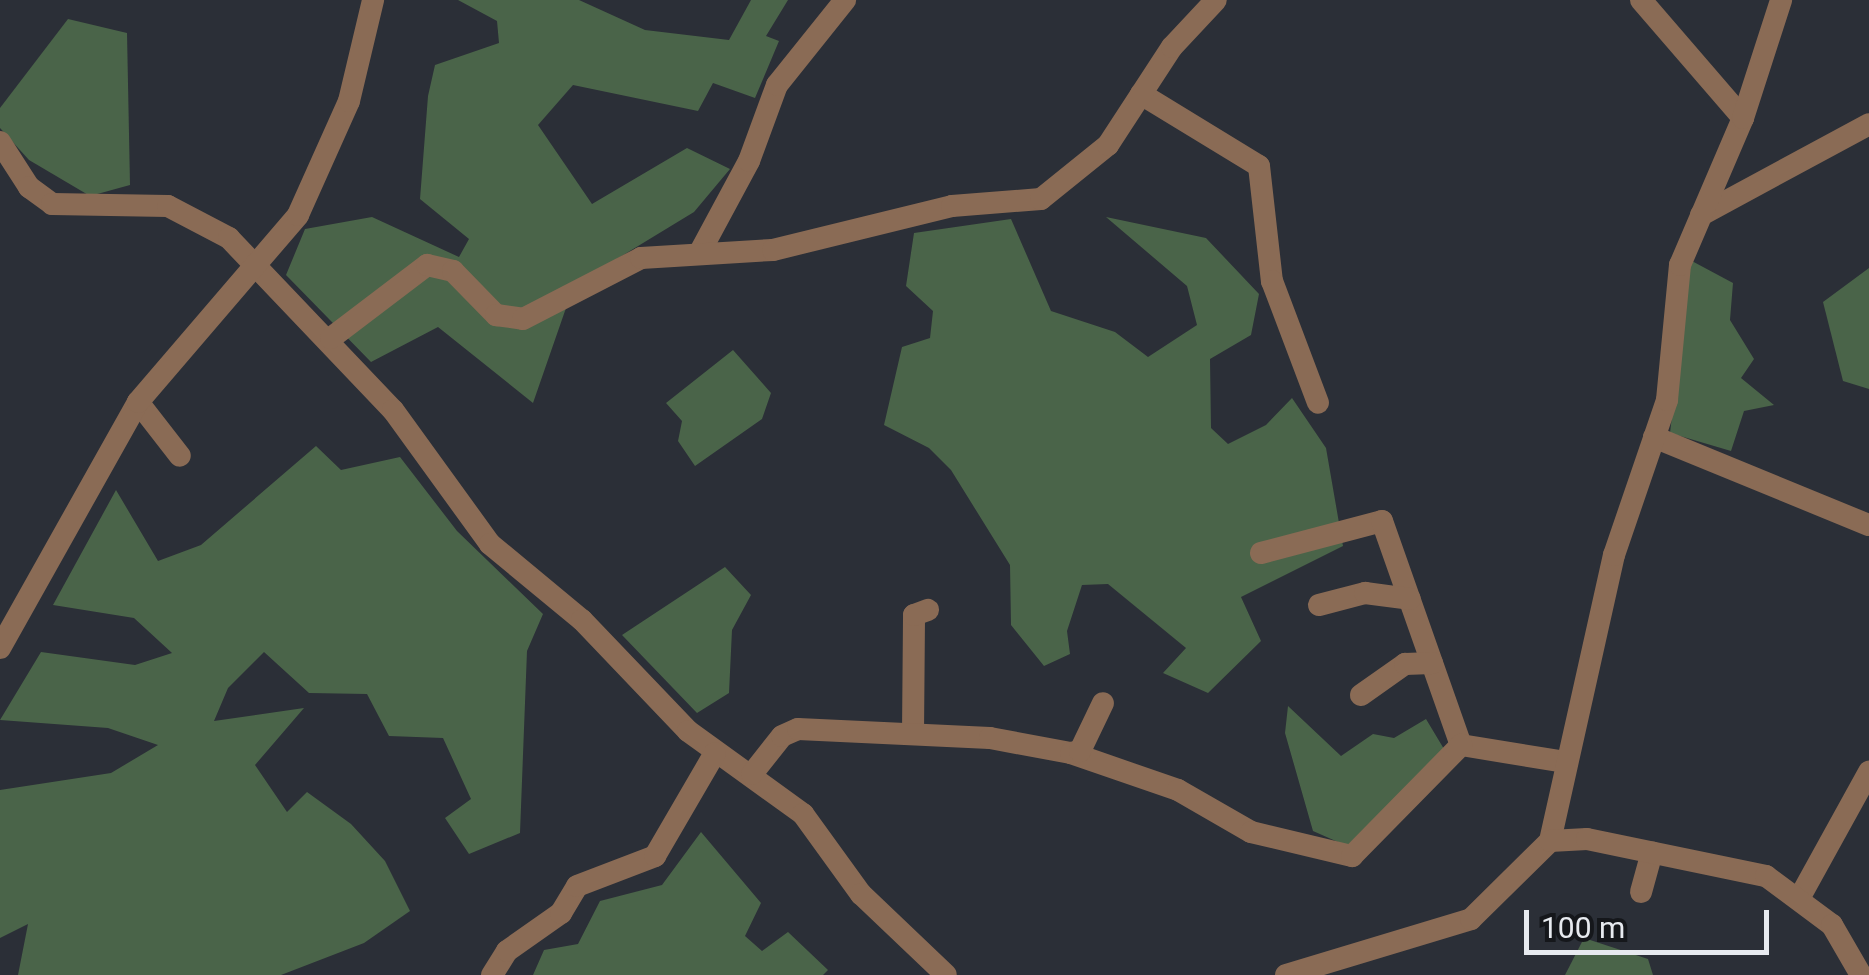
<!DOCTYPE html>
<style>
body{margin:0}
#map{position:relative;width:1869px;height:975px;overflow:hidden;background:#2b2f37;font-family:Roboto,sans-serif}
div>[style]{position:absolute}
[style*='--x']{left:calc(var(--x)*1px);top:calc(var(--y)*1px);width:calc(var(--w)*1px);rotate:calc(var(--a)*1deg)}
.forest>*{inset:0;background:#4a6449}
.minor>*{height:22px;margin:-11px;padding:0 11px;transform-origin:11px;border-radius:11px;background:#8a6b55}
span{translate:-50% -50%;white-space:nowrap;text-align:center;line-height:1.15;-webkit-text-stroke:8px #15171b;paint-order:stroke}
.scale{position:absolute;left:1524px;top:910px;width:245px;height:45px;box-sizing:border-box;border:5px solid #e7eaef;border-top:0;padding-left:12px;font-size:30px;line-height:35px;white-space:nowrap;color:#e7eaef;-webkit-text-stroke:8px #15171b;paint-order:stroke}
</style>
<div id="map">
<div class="forest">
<i style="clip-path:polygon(458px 0,579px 0,645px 30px,729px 40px,751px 0,788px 0,766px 36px,779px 41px,755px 98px,713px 83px,698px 111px,573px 85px,538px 125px,592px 204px,687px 148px,730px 169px,694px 212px,574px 285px,533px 403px,438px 327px,371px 362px,286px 275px,305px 229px,372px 217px,459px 257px,469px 239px,420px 199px,428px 96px,435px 65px,499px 43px,497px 21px)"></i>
<i style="clip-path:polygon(68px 19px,127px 33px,130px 185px,90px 196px,29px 160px,0 128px,0 108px)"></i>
<i style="clip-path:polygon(1106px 217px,1206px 238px,1259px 294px,1251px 335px,1210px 359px,1211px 428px,1228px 444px,1266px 425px,1292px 398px,1326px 448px,1343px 546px,1241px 597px,1261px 641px,1208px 693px,1163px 673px,1186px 648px,1108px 584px,1082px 585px,1067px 631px,1070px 654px,1044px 666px,1011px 625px,1010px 565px,951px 470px,929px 448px,884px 425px,902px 347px,930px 338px,933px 311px,906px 286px,914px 233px,1011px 219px,1051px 311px,1115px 332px,1148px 357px,1197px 325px,1187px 286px)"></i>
<i style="clip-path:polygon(1690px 260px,1733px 283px,1730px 320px,1754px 359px,1741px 378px,1774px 405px,1744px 411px,1731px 451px,1670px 433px)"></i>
<i style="clip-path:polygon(1869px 268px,1869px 389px,1843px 381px,1823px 302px)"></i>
<i style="clip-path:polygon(733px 350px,771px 393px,762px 419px,695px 466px,678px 441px,682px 421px,666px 403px)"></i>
<i style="clip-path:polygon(316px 446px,341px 470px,400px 457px,457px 531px,543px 614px,527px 651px,520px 833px,469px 854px,445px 818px,471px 799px,443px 738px,389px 736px,367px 694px,309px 693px,264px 652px,228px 688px,214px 721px,304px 708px,255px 765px,287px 812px,307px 792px,351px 824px,385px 861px,410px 911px,364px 943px,281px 975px,18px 975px,28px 924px,0 938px,0 790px,111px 773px,158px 745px,108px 728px,0 720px,41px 652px,135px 665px,172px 653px,134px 618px,53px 605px,116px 490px,158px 561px,201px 545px)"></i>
<i style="clip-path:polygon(725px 567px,751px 595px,732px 630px,729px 693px,697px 713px,622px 635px)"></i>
<i style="clip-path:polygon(1288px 706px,1341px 756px,1373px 734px,1394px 738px,1426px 719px,1444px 749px,1347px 846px,1313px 831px,1285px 733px)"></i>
<i style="clip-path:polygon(701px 832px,761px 903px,745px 936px,762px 951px,788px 932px,828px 970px,823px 975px,533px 975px,544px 950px,578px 944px,600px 901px,662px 885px)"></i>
<i style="clip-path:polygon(1584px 938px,1648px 959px,1653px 975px,1565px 975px)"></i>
</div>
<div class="minor">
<i style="--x:1641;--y:0;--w:156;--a:49.2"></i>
<i style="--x:1141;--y:94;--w:138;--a:31.4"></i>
<i style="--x:1259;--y:166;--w:116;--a:83.6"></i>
<i style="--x:1272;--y:281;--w:130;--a:69.3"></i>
<i style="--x:0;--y:142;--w:54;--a:57.2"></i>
<i style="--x:29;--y:187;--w:29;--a:36"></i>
<i style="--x:52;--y:204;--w:116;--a:1"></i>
<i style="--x:168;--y:206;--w:69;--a:27.7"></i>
<i style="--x:229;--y:238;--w:238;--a:46.4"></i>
<i style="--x:393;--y:410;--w:165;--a:54.1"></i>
<i style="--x:490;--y:544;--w:119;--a:39.6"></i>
<i style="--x:582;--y:620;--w:153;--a:46.3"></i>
<i style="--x:688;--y:731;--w:142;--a:35.8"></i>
<i style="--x:803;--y:814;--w:99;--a:54.1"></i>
<i style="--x:861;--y:894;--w:117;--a:43.6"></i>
<i style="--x:1701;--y:215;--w:191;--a:-28.4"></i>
<i style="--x:700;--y:252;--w:103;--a:-61.7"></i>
<i style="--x:749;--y:161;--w:81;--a:-69.8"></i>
<i style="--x:777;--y:85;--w:109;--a:-51.3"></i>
<i style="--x:331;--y:338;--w:121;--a:-37.2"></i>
<i style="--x:427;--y:265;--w:27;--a:13"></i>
<i style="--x:453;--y:271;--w:62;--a:45.7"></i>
<i style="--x:496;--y:315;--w:27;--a:8"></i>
<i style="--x:523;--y:319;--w:133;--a:-27.3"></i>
<i style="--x:641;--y:258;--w:132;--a:-3.5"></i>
<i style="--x:773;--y:250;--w:184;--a:-13.8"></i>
<i style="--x:952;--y:206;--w:89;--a:-4.5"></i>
<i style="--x:1041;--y:199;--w:86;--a:-38.9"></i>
<i style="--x:1108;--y:145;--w:117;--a:-56.9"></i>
<i style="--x:1172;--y:47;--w:64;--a:-46.9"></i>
<i style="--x:138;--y:402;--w:68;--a:52.1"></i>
<i style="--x:1654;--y:437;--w:232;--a:22.3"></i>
<i style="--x:1261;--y:553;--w:125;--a:-14.8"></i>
<i style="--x:1382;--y:521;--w:238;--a:70.6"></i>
<i style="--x:1461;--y:745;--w:105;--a:9.3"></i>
<i style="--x:1319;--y:605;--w:48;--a:-14.6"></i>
<i style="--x:1365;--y:593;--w:45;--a:7.6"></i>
<i style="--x:0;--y:648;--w:282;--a:-60.7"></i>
<i style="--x:138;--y:402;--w:246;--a:-49.4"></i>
<i style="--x:298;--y:215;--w:125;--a:-65.9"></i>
<i style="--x:349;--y:101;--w:104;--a:-76.6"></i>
<i style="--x:1361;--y:695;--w:54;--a:-35.2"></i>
<i style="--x:1405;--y:664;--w:27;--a:-2"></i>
<i style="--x:913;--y:733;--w:118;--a:-89.5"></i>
<i style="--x:914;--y:615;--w:15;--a:-20"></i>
<i style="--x:1071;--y:753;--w:113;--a:19.1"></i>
<i style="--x:1178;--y:790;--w:84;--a:29.9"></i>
<i style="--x:1251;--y:832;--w:104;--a:13.4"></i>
<i style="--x:1352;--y:856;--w:156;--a:-45.5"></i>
<i style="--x:752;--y:774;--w:48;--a:-51.7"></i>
<i style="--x:782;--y:736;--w:17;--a:-24"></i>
<i style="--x:798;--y:729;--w:192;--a:2.7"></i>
<i style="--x:990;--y:738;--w:82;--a:10.5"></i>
<i style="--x:1071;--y:753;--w:9;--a:-13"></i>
<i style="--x:1080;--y:751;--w:53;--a:-64.4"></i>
<i style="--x:1550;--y:841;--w:293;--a:-77.4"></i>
<i style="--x:1614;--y:555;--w:164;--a:-71.1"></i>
<i style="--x:1667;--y:400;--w:136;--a:-84.5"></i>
<i style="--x:1680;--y:265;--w:160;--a:-66.8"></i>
<i style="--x:1743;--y:118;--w:124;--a:-72.1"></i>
<i style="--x:1641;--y:892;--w:41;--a:-74.6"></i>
<i style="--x:1801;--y:895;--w:141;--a:-61.1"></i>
<i style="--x:492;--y:975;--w:28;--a:-58"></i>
<i style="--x:507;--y:951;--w:66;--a:-35.1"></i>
<i style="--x:561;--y:913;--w:31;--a:-59"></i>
<i style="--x:577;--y:886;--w:84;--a:-21"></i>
<i style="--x:655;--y:856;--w:119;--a:-59.8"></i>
<i style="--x:1286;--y:975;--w:193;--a:-16.8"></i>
<i style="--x:1471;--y:919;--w:111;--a:-44.6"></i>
<i style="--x:1550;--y:841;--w:37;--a:-3"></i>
<i style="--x:1587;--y:839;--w:183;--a:11.7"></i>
<i style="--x:1766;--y:876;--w:82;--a:36.6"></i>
<i style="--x:1832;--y:925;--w:58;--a:59.9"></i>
</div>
<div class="scale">100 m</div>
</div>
